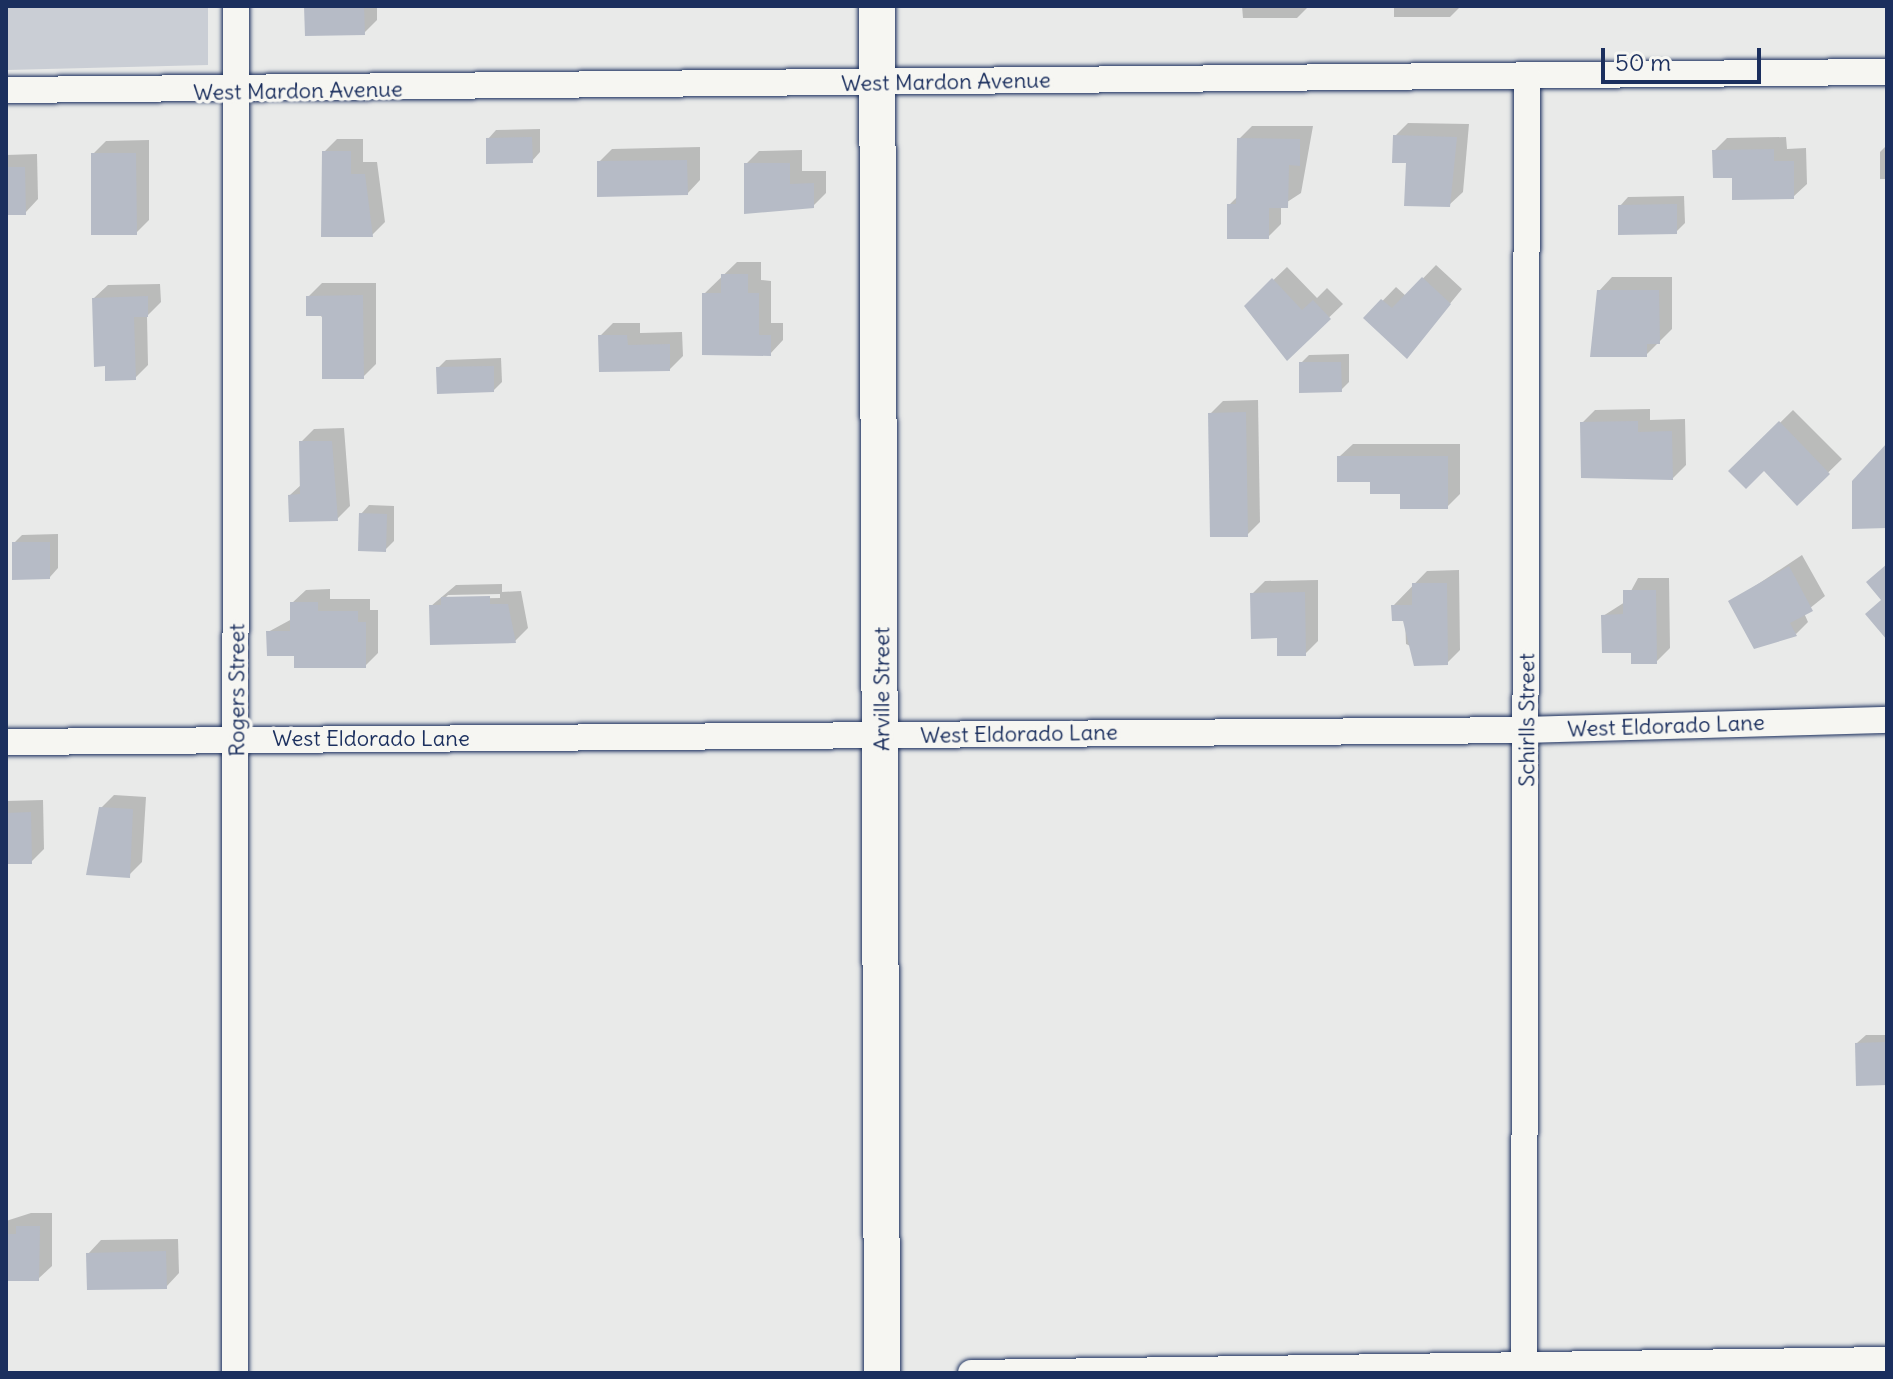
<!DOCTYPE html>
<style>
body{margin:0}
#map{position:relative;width:1893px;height:1379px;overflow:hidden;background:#e9eae9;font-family:Delius,sans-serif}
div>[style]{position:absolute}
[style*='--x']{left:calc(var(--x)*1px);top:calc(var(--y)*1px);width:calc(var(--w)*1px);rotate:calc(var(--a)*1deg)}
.green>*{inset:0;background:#caced5}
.shadow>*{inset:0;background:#0003}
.building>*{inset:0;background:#b6bbc6}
.roads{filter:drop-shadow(0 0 2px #1b2f5e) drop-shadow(0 0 2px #1b2f5e)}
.street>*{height:26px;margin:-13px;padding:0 13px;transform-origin:13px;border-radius:13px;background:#f6f6f2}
.secondary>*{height:36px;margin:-18px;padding:0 18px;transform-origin:18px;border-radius:18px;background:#f6f6f2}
span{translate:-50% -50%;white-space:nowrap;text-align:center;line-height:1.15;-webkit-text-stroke:7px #f6f6f2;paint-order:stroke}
.street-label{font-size:22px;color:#1b2f5e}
.frame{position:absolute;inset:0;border:8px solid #1b2f5e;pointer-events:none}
.scale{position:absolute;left:1601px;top:48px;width:160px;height:36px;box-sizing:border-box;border:4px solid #1b2f5e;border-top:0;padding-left:10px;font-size:24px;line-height:28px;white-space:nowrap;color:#1b2f5e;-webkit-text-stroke:6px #f6f6f2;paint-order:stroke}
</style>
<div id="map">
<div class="green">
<i style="clip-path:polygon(6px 6px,208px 6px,208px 65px,6px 70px)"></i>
</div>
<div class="shadow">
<i style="clip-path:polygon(306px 6px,377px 6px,377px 20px,364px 33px)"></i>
<i style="clip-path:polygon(1242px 6px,1309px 6px,1297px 18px,1243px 18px)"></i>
<i style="clip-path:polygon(1394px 6px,1461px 6px,1450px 17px,1394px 17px)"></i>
<i style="clip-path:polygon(1408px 123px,1469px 124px,1463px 192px,1449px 205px,1408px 161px,1395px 136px)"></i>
<i style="clip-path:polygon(1252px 126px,1313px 126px,1301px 193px,1281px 206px,1281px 224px,1268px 237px,1229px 205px,1239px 195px,1239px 139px)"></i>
<i style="clip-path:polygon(540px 129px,540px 152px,532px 161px,488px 139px,496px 130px)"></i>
<i style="clip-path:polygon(1786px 137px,1787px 149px,1806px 148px,1807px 184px,1793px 197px,1734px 176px,1714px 151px,1727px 138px)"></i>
<i style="clip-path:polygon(337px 139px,363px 139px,363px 162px,377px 162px,385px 222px,372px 235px,324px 152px)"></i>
<i style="clip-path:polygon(149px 140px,149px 220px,136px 233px,93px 154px,106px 141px)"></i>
<i style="clip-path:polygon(1887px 145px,1887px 179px,1880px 179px,1880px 152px)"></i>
<i style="clip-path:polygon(700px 147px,700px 180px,687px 194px,599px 162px,612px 149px)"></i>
<i style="clip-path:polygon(802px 150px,802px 171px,826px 171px,826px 193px,813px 206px,746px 164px,759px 151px)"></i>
<i style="clip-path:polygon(37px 154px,38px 199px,25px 213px,6px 213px,6px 155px)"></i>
<i style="clip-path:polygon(1684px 196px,1685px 223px,1676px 232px,1620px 206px,1628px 197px)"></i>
<i style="clip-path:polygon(737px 262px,761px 262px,761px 280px,771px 281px,771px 323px,783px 323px,783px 340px,770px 354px,704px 294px)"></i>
<i style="clip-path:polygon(1436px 265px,1462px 289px,1407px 356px,1366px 318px,1396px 287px,1406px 296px)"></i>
<i style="clip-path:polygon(1287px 267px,1317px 298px,1327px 288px,1343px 304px,1287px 358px,1246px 306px)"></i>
<i style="clip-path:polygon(1612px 277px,1672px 277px,1672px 329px,1646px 355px,1592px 355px,1599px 291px)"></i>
<i style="clip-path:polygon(322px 283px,376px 283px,376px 364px,363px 377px,308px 297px)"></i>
<i style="clip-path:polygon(160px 284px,161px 302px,147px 316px,148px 365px,135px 378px,94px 298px,108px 285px)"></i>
<i style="clip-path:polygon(613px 323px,640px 323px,640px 333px,682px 332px,683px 356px,670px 369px,600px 336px)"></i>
<i style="clip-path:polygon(1349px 354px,1349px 382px,1341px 390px,1301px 363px,1309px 355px)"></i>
<i style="clip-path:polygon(501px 358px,502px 382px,494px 390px,438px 368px,446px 360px)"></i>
<i style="clip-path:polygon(1258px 400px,1260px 522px,1247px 535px,1210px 414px,1223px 401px)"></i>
<i style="clip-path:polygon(1650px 409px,1650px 420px,1685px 419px,1686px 465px,1673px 478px,1582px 423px,1595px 410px)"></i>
<i style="clip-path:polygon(1793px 410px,1842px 459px,1797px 503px,1764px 469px,1731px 471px)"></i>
<i style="clip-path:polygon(344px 428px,350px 506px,337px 519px,290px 495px,302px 484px,301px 442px,314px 429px)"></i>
<i style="clip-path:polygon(1353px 444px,1460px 444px,1460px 494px,1447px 507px,1372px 480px,1339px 457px)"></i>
<i style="clip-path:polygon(369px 505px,394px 506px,394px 541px,385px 550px,361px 514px)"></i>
<i style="clip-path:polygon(58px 534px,58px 568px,50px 577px,14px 543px,22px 535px)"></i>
<i style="clip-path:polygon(1802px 555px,1825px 596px,1804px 613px,1808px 622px,1796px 634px,1731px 602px)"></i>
<i style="clip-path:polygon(1459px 570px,1460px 650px,1447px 663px,1406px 644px,1405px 619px,1393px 606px,1427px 571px)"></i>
<i style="clip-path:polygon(1638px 578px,1669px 578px,1670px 648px,1656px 662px,1633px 651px,1603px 616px,1625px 602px)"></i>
<i style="clip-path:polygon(1318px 580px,1318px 641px,1305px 654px,1279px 636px,1252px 594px,1265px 581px)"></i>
<i style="clip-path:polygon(evenodd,502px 584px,502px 592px,521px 591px,528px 628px,515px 641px,431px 606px,456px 585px,502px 584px,500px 594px,500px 598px,444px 599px,448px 595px,500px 594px)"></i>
<i style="clip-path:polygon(330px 589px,330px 599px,370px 599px,370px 610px,378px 610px,378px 653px,365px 666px,296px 654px,268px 632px,292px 619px,292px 603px,306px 590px)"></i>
<i style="clip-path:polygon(114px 795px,146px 797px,142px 862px,129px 875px,101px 808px)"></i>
<i style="clip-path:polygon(43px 800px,44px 849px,31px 862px,6px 862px,6px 801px)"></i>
<i style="clip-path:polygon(1866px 1035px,1887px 1035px,1887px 1083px,1857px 1043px)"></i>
<i style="clip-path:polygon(31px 1213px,52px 1213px,52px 1266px,38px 1279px,6px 1278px,6px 1221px)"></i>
<i style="clip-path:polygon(178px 1239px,179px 1273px,166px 1287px,88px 1254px,101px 1240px)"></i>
</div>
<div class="building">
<i style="clip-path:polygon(304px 6px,364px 6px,365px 35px,305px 36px)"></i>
<i style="clip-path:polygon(1393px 135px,1457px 137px,1450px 207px,1404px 206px,1406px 163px,1392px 163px)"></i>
<i style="clip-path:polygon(532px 137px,533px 163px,486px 164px,486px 138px)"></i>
<i style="clip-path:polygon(1237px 138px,1300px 139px,1300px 166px,1289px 165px,1288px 208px,1269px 208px,1269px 239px,1227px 239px,1227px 204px,1236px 204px)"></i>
<i style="clip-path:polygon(1774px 149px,1774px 161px,1794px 161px,1794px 199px,1732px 200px,1732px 178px,1713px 178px,1712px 150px)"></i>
<i style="clip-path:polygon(322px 151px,351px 151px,351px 174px,365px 174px,373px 237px,321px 237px)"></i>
<i style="clip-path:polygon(91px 153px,136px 153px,137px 235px,91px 235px)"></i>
<i style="clip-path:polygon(687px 160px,688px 195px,597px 197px,597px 161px)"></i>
<i style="clip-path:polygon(744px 163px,790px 163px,790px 184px,814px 183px,814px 208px,744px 214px)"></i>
<i style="clip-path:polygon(6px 167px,25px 167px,26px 215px,6px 215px)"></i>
<i style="clip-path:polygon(1677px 204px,1677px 234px,1618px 235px,1618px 205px)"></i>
<i style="clip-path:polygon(721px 274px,748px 274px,748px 293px,759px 293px,759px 335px,771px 335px,771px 356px,702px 355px,702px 293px,721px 293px)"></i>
<i style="clip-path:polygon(1422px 277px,1451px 304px,1407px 359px,1363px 318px,1381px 299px,1392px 308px)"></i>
<i style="clip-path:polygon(1272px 278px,1302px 310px,1313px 300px,1331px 319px,1287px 361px,1244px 306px)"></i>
<i style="clip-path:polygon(1597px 290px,1659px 290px,1660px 344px,1647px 344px,1647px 357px,1590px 357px)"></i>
<i style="clip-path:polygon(363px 295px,364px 379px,322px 379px,322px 316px,306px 316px,306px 296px)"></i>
<i style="clip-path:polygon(148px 296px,148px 317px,134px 317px,136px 380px,105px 381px,105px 366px,94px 367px,92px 298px)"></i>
<i style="clip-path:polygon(598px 335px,627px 335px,628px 345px,670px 344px,670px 371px,599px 372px)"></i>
<i style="clip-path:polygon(1299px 362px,1341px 362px,1342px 392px,1299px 393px)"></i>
<i style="clip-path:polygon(494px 366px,494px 392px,437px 394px,436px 367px)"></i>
<i style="clip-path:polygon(1246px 412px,1248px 537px,1210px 537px,1208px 413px)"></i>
<i style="clip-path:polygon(1638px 421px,1638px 432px,1672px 431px,1673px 480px,1581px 478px,1580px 422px)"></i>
<i style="clip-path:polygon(1779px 421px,1830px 474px,1797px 506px,1764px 471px,1746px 489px,1728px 471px)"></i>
<i style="clip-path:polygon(299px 441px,332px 441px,338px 521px,289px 522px,288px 495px,300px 494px)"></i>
<i style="clip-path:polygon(1887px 443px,1887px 528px,1852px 529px,1852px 481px)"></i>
<i style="clip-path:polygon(1337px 456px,1448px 456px,1448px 509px,1400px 509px,1400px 494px,1370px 494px,1370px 482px,1337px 482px)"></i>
<i style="clip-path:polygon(359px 513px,387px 514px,386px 552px,358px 551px)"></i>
<i style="clip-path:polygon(12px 542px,50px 542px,50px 579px,12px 580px)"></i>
<i style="clip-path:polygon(1887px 564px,1887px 640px,1865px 614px,1881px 600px,1866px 582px)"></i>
<i style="clip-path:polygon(1789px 566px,1813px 611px,1790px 623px,1797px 636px,1754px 649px,1728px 601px)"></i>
<i style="clip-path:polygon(1412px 583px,1447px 583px,1448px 665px,1414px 666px,1403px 621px,1392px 621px,1391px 605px,1412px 605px)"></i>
<i style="clip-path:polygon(1623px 590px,1656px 590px,1657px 664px,1631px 664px,1631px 653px,1602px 653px,1601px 615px,1623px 614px)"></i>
<i style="clip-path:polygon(1305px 592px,1306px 656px,1277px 656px,1277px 638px,1251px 639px,1250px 593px)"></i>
<i style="clip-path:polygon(490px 596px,490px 604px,508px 604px,516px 643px,430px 645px,429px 605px,441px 605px,441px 597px)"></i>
<i style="clip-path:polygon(290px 602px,318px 602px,318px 611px,358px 611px,358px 622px,366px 622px,366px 668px,294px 668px,294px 656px,267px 656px,266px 631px,290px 631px)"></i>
<i style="clip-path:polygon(99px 807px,133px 809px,130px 878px,86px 875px)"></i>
<i style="clip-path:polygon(31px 812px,32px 864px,6px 864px,6px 813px)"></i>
<i style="clip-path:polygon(1887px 1042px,1887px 1085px,1856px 1086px,1855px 1043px)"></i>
<i style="clip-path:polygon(16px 1226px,40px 1226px,39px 1281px,6px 1281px,6px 1234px,16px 1234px)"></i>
<i style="clip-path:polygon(166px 1251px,167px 1289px,87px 1290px,86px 1253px)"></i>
</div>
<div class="roads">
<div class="street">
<i style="--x:6;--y:90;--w:1881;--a:-0.55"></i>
<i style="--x:6;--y:742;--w:1521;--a:-0.45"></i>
<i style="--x:1527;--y:730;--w:360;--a:-1.6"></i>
<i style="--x:1524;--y:1363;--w:1287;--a:-89.87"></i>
<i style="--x:235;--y:1373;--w:1367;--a:-89.96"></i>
<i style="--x:971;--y:1373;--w:916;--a:-0.81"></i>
</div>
<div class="secondary">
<i style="--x:877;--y:6;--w:1367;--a:89.79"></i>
</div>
</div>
<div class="street-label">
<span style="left:946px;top:82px;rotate:-1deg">West Mardon Avenue</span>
<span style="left:298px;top:91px;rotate:-1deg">West Mardon Avenue</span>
<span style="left:882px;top:689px;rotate:-90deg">Arville Street</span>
<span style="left:237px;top:690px;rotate:-90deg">Rogers Street</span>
<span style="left:1527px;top:720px;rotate:-90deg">Schirlls Street</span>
<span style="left:1666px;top:726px;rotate:-2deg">West Eldorado Lane</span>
<span style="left:1019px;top:734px;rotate:-1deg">West Eldorado Lane</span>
<span style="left:371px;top:739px">West Eldorado Lane</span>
</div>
<div class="frame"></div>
<div class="scale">50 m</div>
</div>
